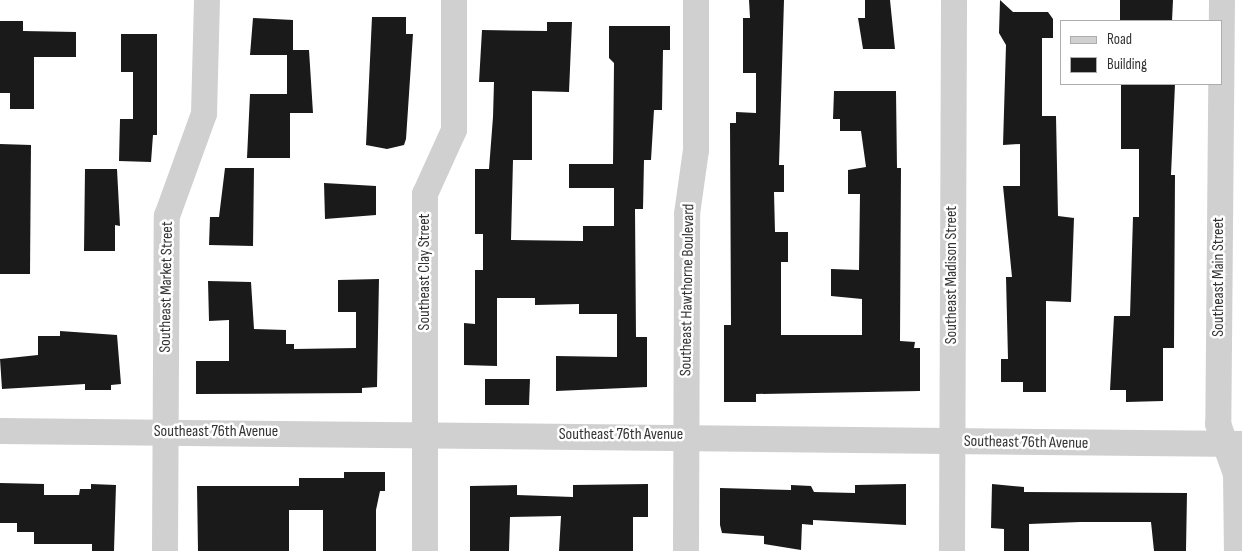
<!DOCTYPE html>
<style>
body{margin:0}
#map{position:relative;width:1242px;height:551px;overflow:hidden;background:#fff;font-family:"Sofia Sans Condensed",sans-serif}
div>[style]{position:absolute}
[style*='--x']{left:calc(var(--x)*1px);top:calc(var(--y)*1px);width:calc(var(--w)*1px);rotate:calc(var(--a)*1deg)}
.building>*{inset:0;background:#1a1a1a}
.minor>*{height:26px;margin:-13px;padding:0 13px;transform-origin:13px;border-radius:13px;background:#d0d0d0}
span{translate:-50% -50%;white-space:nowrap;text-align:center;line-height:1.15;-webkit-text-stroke:5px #fff;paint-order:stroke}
.street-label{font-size:16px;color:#333}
.legend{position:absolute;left:1060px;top:20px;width:162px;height:65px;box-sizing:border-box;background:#fff;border:1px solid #adadad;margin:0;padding:6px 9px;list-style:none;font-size:15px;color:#333}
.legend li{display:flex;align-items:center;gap:10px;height:25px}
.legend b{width:25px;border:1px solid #adadad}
</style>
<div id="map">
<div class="building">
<i style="clip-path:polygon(749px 0,784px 0,779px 165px,784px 165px,784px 192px,774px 192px,775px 232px,788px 232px,788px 262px,781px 262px,781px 335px,862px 335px,862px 299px,831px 296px,831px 269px,859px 270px,860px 194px,848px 194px,848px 170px,866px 167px,861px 131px,840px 131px,840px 119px,833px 119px,834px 91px,896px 91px,897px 168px,901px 168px,900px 341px,915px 342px,914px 348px,920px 348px,920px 391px,756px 394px,756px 402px,724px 402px,724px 325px,731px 325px,730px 123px,736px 123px,736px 112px,756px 113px,756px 73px,743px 73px,743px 18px,750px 18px)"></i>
<i style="clip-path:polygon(865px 0,890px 0,895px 49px,863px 49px,858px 18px,865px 18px)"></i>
<i style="clip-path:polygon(1000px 0,1013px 12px,1048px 12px,1053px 19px,1053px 38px,1042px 38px,1042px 116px,1056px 116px,1058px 216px,1074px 218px,1071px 302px,1046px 301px,1046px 392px,1023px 392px,1023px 382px,1001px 382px,1001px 359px,1008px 359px,1006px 277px,1012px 277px,1003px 186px,1020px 186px,1020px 144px,1003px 145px,1006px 45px,999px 33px)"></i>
<i style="clip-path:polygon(1120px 0,1173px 0,1172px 21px,1120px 21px)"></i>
<i style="clip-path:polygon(372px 17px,406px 17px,406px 34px,413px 34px,406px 139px,404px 145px,387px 149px,366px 145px)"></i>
<i style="clip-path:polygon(253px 18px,293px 20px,293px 50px,309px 50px,313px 113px,290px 113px,290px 158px,247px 158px,250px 94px,287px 94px,287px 55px,250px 55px)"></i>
<i style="clip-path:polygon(0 21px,23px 21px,23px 31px,76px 32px,76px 57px,34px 57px,34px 109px,10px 109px,10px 93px,0 93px)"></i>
<i style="clip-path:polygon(547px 22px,572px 22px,569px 92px,532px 91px,532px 160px,513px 160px,511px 240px,583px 241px,583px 226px,614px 226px,614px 188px,569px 188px,569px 164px,613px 164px,614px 63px,609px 58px,609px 26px,670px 26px,670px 50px,663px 50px,662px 110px,654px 110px,651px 160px,644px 160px,643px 209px,635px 209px,636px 337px,647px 337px,647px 387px,556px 391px,556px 356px,617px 357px,617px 314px,579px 314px,579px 304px,535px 305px,535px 298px,497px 298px,497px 366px,464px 365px,464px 323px,475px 324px,475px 270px,483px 270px,483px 234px,475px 234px,475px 169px,489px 169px,493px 117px,494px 82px,479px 82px,482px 30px,547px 31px)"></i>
<i style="clip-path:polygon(121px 34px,157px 34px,157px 135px,153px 135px,151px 162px,119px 161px,120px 119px,133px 119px,133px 72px,121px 72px)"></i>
<i style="clip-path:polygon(1121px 84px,1175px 84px,1171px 175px,1175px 175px,1174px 348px,1163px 348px,1163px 401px,1126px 402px,1126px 390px,1110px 390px,1114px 316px,1130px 316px,1133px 217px,1139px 217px,1139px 149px,1121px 149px)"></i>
<i style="clip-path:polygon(0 144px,31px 145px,30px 274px,0 274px)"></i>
<i style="clip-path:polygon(225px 168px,254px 168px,253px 246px,209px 245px,210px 217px,219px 217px)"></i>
<i style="clip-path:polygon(85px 169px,117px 169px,120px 226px,115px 225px,115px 251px,84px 251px)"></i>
<i style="clip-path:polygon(324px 183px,376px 186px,376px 215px,325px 219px)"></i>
<i style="clip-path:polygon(379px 279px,377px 387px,362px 388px,362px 393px,196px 394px,196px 361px,229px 361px,229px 320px,209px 321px,208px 281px,251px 282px,254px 329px,286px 330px,286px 344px,294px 344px,294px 349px,356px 348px,356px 312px,338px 312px,338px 280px)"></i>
<i style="clip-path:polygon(60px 331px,117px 335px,121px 384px,111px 385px,111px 390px,85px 390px,85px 384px,2px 389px,0 359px,38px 355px,38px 336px,60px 336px)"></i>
<i style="clip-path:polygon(485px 379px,530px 379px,529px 405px,485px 405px)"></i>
<i style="clip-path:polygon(344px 472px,385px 472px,385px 491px,380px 491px,376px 510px,376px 551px,323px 551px,323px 510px,289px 510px,289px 551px,198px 551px,197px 486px,299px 486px,299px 478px,344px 478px)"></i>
<i style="clip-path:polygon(0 483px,44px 484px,44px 495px,79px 495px,80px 489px,91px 489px,91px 484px,116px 485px,114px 551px,92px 551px,92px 544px,34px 544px,34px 532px,17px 532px,17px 523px,0 523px)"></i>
<i style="clip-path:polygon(648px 484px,648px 517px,633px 517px,633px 551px,559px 551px,561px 516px,510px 517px,509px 551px,470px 551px,470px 486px,517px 485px,517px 495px,573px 497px,573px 485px)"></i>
<i style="clip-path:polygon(906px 484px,906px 525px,813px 520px,813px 525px,802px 524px,801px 550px,764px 544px,764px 536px,722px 533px,720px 525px,720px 488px,791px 490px,791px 485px,811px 486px,814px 492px,855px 493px,855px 485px)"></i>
<i style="clip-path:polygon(992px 484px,1024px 487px,1024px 492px,1187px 493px,1186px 551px,1154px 551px,1151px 522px,1080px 522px,1029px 524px,1029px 551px,1004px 551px,1004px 529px,991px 528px)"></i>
</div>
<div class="minor">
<i style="--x:1222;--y:0;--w:424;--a:90.5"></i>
<i style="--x:1218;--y:424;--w:53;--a:70.2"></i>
<i style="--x:1236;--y:474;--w:77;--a:89.3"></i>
<i style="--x:0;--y:431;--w:1242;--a:0.6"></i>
<i style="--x:165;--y:551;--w:335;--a:-89.7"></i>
<i style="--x:167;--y:216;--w:109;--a:-70.1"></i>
<i style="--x:204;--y:114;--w:114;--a:-88.5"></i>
<i style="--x:425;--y:551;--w:357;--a:-90"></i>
<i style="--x:425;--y:194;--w:70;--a:-65.6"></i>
<i style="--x:454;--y:130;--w:130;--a:-90"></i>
<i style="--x:686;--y:551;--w:337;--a:-89.8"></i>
<i style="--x:687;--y:214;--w:65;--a:-82"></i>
<i style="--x:696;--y:150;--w:150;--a:-90"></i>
<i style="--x:952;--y:551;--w:551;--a:-89.79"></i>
</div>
<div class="street-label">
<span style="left:425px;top:272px;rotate:-90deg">Southeast Clay Street</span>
<span style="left:952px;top:275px;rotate:-90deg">Southeast Madison Street</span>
<span style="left:1219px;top:277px;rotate:-90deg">Southeast Main Street</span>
<span style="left:167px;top:287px;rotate:-89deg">Southeast Market Street</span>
<span style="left:688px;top:290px;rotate:-89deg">Southeast Hawthorne Boulevard</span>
<span style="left:216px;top:432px">Southeast 76th Avenue</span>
<span style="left:621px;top:435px">Southeast 76th Avenue</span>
<span style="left:1026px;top:443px;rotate:1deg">Southeast 76th Avenue</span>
</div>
<ul class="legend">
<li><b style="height:6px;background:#d0d0d0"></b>Road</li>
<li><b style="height:14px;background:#1a1a1a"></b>Building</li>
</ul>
</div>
